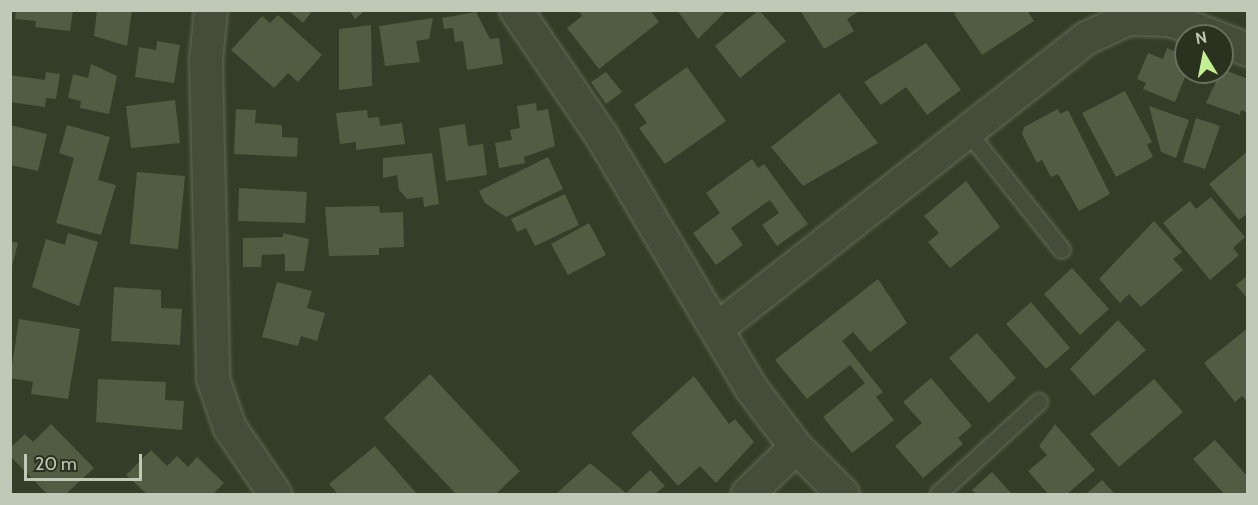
<!DOCTYPE html>
<style>
body{margin:0}
#map{position:relative;width:1258px;height:505px;overflow:hidden;background:#333d27;font-family:Cabin,sans-serif}
div>[style]{position:absolute}
[style*='--x']{left:calc(var(--x)*1px);top:calc(var(--y)*1px);width:calc(var(--w)*1px);rotate:calc(var(--a)*1deg)}
.building>*{inset:0;background:#525c43}
.roads{filter:drop-shadow(0 0 2px #636b58) drop-shadow(0 0 2px #636b58)}
.lane>*{height:16px;margin:-8px;padding:0 8px;transform-origin:8px;border-radius:8px;background:#454d3a}
.street>*{height:32px;margin:-16px;padding:0 16px;transform-origin:16px;border-radius:16px;background:#454d3a}
span{translate:-50% -50%;white-space:nowrap;text-align:center;line-height:1.15;-webkit-text-stroke:6px #2a321f;paint-order:stroke}
.frame{position:absolute;inset:0;border:12px solid #c0c8b7;pointer-events:none}
.north{position:absolute;left:1174px;top:24px;width:60px;height:60px;box-sizing:border-box;background:#2a321f;border:2px solid #666e5c;border-radius:50%;rotate:350deg;font-size:16px;font-weight:700;line-height:24px;text-align:center;color:#c0c8b7}
.north::after{content:'';display:block;margin:auto;width:21px;height:27px;background:#c4f094;clip-path:polygon(50% 0,100% 100%,50% 72%,0 100%)}
.scale{position:absolute;left:24px;top:454px;width:118px;height:27px;box-sizing:border-box;border:3px solid #c0c8b7;border-top:0;padding-left:8px;font-size:18px;line-height:21px;white-space:nowrap;color:#c0c8b7;-webkit-text-stroke:4px #2a321f;paint-order:stroke}
</style>
<div id="map">
<div class="building">
<i style="clip-path:polygon(16px 10px,73px 10px,70px 31px,35px 27px,36px 21px,15px 19px)"></i>
<i style="clip-path:polygon(97px 10px,132px 10px,127px 46px,94px 36px)"></i>
<i style="clip-path:polygon(288px 10px,313px 10px,303px 23px)"></i>
<i style="clip-path:polygon(349px 10px,366px 10px,355px 19px)"></i>
<i style="clip-path:polygon(578px 10px,650px 10px,659px 22px,599px 69px,567px 28px,582px 16px)"></i>
<i style="clip-path:polygon(677px 10px,727px 10px,698px 39px)"></i>
<i style="clip-path:polygon(759px 10px,786px 41px,740px 78px,715px 46px)"></i>
<i style="clip-path:polygon(800px 10px,861px 10px,847px 19px,854px 31px,824px 49px)"></i>
<i style="clip-path:polygon(959px 10px,1027px 10px,1034px 21px,982px 55px,954px 14px)"></i>
<i style="clip-path:polygon(476px 12px,490px 39px,499px 38px,503px 64px,467px 70px,463px 41px,455px 42px,453px 28px,444px 29px,442px 18px)"></i>
<i style="clip-path:polygon(278px 15px,322px 55px,298px 82px,288px 73px,274px 88px,231px 50px,262px 16px,270px 23px)"></i>
<i style="clip-path:polygon(433px 18px,429px 39px,416px 41px,420px 62px,385px 66px,379px 26px)"></i>
<i style="clip-path:polygon(371px 25px,372px 86px,339px 90px,339px 29px)"></i>
<i style="clip-path:polygon(157px 41px,180px 45px,174px 83px,135px 77px,139px 47px,156px 50px)"></i>
<i style="clip-path:polygon(926px 43px,961px 90px,927px 115px,906px 87px,881px 105px,864px 82px)"></i>
<i style="clip-path:polygon(1167px 48px,1186px 56px,1187px 72px,1175px 102px,1143px 89px,1146px 83px,1137px 79px,1148px 53px,1163px 59px)"></i>
<i style="clip-path:polygon(91px 64px,117px 76px,109px 114px,80px 108px,81px 101px,68px 98px,73px 74px,88px 78px)"></i>
<i style="clip-path:polygon(687px 67px,726px 121px,665px 164px,639px 128px,647px 123px,634px 105px)"></i>
<i style="clip-path:polygon(1222px 69px,1248px 79px,1248px 113px,1241px 110px,1240px 115px,1206px 103px)"></i>
<i style="clip-path:polygon(46px 72px,60px 74px,56px 99px,46px 98px,45px 107px,10px 102px,10px 75px,45px 80px)"></i>
<i style="clip-path:polygon(606px 72px,622px 92px,606px 104px,591px 82px)"></i>
<i style="clip-path:polygon(1125px 91px,1152px 142px,1147px 145px,1153px 157px,1116px 177px,1082px 113px)"></i>
<i style="clip-path:polygon(839px 93px,878px 143px,803px 186px,771px 147px)"></i>
<i style="clip-path:polygon(175px 100px,180px 143px,131px 148px,126px 106px)"></i>
<i style="clip-path:polygon(536px 103px,537px 111px,548px 109px,555px 146px,524px 157px,525px 163px,499px 168px,495px 143px,512px 140px,510px 130px,520px 128px,517px 106px)"></i>
<i style="clip-path:polygon(1149px 106px,1189px 120px,1176px 158px,1161px 152px)"></i>
<i style="clip-path:polygon(236px 109px,256px 110px,255px 123px,282px 125px,282px 137px,298px 138px,297px 157px,234px 154px)"></i>
<i style="clip-path:polygon(1058px 109px,1060px 114px,1068px 110px,1110px 194px,1079px 211px,1058px 174px,1051px 177px,1042px 160px,1037px 163px,1022px 134px,1024px 127px)"></i>
<i style="clip-path:polygon(367px 110px,368px 118px,379px 117px,380px 126px,402px 123px,405px 144px,356px 150px,356px 142px,340px 144px,336px 113px)"></i>
<i style="clip-path:polygon(1196px 118px,1220px 126px,1205px 169px,1183px 162px)"></i>
<i style="clip-path:polygon(465px 124px,468px 146px,483px 144px,487px 175px,446px 181px,439px 128px)"></i>
<i style="clip-path:polygon(10px 125px,47px 134px,38px 171px,10px 165px)"></i>
<i style="clip-path:polygon(67px 125px,110px 137px,98px 180px,116px 185px,101px 235px,56px 223px,74px 158px,59px 153px)"></i>
<i style="clip-path:polygon(1248px 151px,1248px 213px,1239px 220px,1209px 184px)"></i>
<i style="clip-path:polygon(432px 153px,439px 204px,424px 207px,423px 197px,407px 199px,399px 190px,397px 175px,383px 178px,383px 158px)"></i>
<i style="clip-path:polygon(548px 157px,563px 189px,506px 217px,485px 203px,479px 191px)"></i>
<i style="clip-path:polygon(752px 159px,758px 168px,764px 164px,808px 224px,777px 246px,762px 225px,779px 213px,770px 200px,731px 228px,743px 245px,716px 265px,693px 233px,720px 213px,706px 193px)"></i>
<i style="clip-path:polygon(137px 172px,185px 176px,178px 249px,130px 244px)"></i>
<i style="clip-path:polygon(966px 181px,1000px 227px,950px 268px,928px 242px,939px 233px,924px 216px)"></i>
<i style="clip-path:polygon(239px 188px,307px 192px,305px 223px,238px 221px)"></i>
<i style="clip-path:polygon(565px 194px,579px 225px,535px 246px,526px 228px,517px 232px,511px 219px)"></i>
<i style="clip-path:polygon(1211px 197px,1245px 237px,1233px 248px,1239px 255px,1210px 280px,1163px 223px,1190px 201px,1196px 209px)"></i>
<i style="clip-path:polygon(379px 206px,380px 213px,403px 212px,404px 247px,379px 248px,379px 255px,329px 256px,325px 207px)"></i>
<i style="clip-path:polygon(1154px 221px,1182px 252px,1173px 259px,1183px 270px,1141px 307px,1129px 294px,1120px 303px,1099px 279px)"></i>
<i style="clip-path:polygon(589px 223px,606px 255px,568px 275px,551px 244px)"></i>
<i style="clip-path:polygon(68px 233px,98px 242px,79px 306px,32px 287px,46px 239px,65px 245px)"></i>
<i style="clip-path:polygon(283px 233px,309px 239px,304px 271px,285px 271px,285px 254px,262px 255px,261px 267px,243px 267px,243px 238px,283px 237px)"></i>
<i style="clip-path:polygon(10px 241px,18px 243px,11px 270px,10px 270px)"></i>
<i style="clip-path:polygon(1072px 268px,1109px 309px,1080px 335px,1044px 294px)"></i>
<i style="clip-path:polygon(1248px 275px,1248px 299px,1236px 285px)"></i>
<i style="clip-path:polygon(878px 279px,907px 323px,870px 352px,853px 332px,842px 341px,883px 392px,876px 397px,894px 420px,852px 453px,823px 417px,865px 383px,850px 365px,807px 399px,775px 360px)"></i>
<i style="clip-path:polygon(277px 282px,312px 291px,307px 308px,325px 313px,317px 341px,301px 336px,298px 346px,262px 337px)"></i>
<i style="clip-path:polygon(114px 287px,161px 290px,161px 308px,182px 309px,180px 345px,111px 341px)"></i>
<i style="clip-path:polygon(1031px 302px,1070px 348px,1046px 369px,1006px 324px)"></i>
<i style="clip-path:polygon(19px 319px,80px 329px,68px 399px,31px 394px,33px 382px,10px 378px)"></i>
<i style="clip-path:polygon(1118px 320px,1146px 350px,1094px 396px,1070px 369px)"></i>
<i style="clip-path:polygon(1248px 328px,1248px 403px,1242px 396px,1235px 402px,1204px 363px)"></i>
<i style="clip-path:polygon(977px 333px,1016px 378px,989px 403px,949px 358px)"></i>
<i style="clip-path:polygon(430px 374px,520px 471px,496px 494px,456px 494px,384px 418px)"></i>
<i style="clip-path:polygon(694px 376px,729px 424px,735px 419px,754px 442px,716px 483px,700px 466px,678px 486px,631px 433px)"></i>
<i style="clip-path:polygon(931px 378px,972px 426px,958px 438px,963px 444px,923px 478px,895px 446px,922px 423px,903px 402px)"></i>
<i style="clip-path:polygon(98px 379px,166px 382px,165px 400px,184px 401px,182px 430px,96px 422px)"></i>
<i style="clip-path:polygon(1154px 379px,1183px 412px,1119px 467px,1090px 434px)"></i>
<i style="clip-path:polygon(51px 424px,94px 468px,66px 494px,47px 494px,10px 456px,10px 448px,25px 434px,33px 442px)"></i>
<i style="clip-path:polygon(1055px 424px,1095px 470px,1067px 494px,1048px 494px,1028px 471px,1047px 455px,1039px 446px)"></i>
<i style="clip-path:polygon(1215px 440px,1248px 477px,1248px 494px,1224px 494px,1193px 459px)"></i>
<i style="clip-path:polygon(375px 446px,417px 494px,338px 494px,329px 484px)"></i>
<i style="clip-path:polygon(151px 450px,167px 466px,177px 456px,188px 467px,197px 457px,224px 483px,213px 494px,147px 494px,126px 475px)"></i>
<i style="clip-path:polygon(590px 463px,626px 493px,650px 470px,665px 486px,655px 494px,556px 494px)"></i>
<i style="clip-path:polygon(992px 472px,1012px 494px,976px 494px,972px 490px)"></i>
<i style="clip-path:polygon(1102px 480px,1115px 494px,1086px 494px)"></i>
</div>
<div class="roads">
<div class="lane">
<i style="--x:967;--y:131;--w:152;--a:51.4"></i>
<i style="--x:939;--y:494;--w:136;--a:-42.6"></i>
</div>
<div class="street">
<i style="--x:211;--y:10;--w:50;--a:95.7"></i>
<i style="--x:206;--y:60;--w:319;--a:88.7"></i>
<i style="--x:213;--y:379;--w:52;--a:70.9"></i>
<i style="--x:230;--y:428;--w:80;--a:55.7"></i>
<i style="--x:516;--y:10;--w:151;--a:55.8"></i>
<i style="--x:601;--y:135;--w:294;--a:59.3"></i>
<i style="--x:751;--y:388;--w:74;--a:52.7"></i>
<i style="--x:796;--y:447;--w:66;--a:45"></i>
<i style="--x:718;--y:328;--w:469;--a:-38.2"></i>
<i style="--x:1087;--y:38;--w:45;--a:-24.9"></i>
<i style="--x:1128;--y:19;--w:43;--a:1.3"></i>
<i style="--x:1171;--y:20;--w:83;--a:21.3"></i>
<i style="--x:748;--y:494;--w:67;--a:-44.4"></i>
</div>
</div>
<div class="frame"></div>
<div class="north">N</div>
<div class="scale">20 m</div>
</div>
